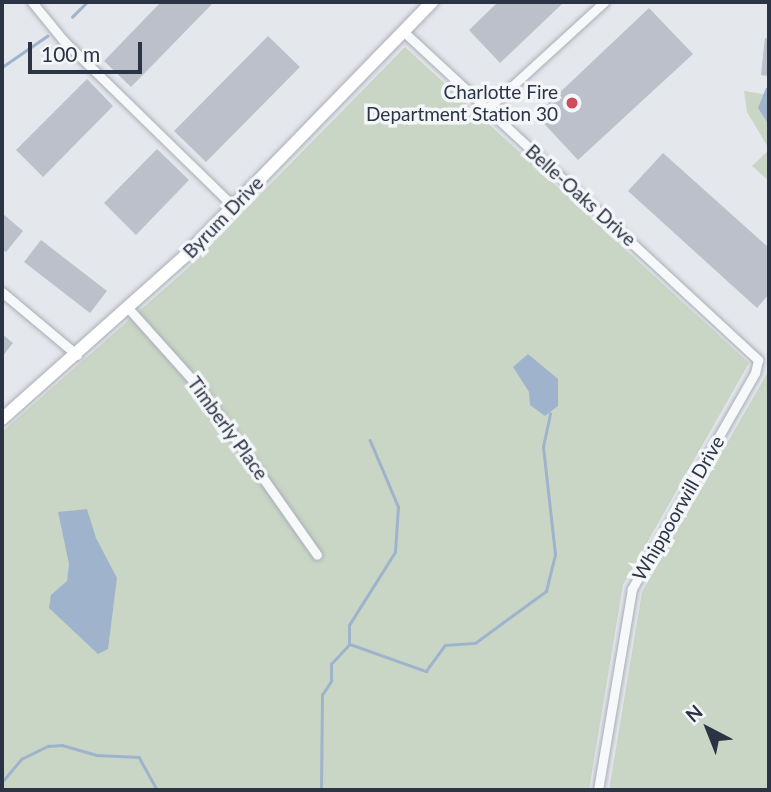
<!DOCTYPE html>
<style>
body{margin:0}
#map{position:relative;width:771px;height:792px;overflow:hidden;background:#e4e7ec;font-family:Lato,sans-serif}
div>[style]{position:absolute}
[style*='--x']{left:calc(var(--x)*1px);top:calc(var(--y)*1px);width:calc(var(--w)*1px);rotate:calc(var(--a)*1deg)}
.green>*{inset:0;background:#c9d6c5}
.water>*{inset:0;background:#9fb4cc}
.stream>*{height:2.5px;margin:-1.25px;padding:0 1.25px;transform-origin:1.25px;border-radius:1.25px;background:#9fb4cc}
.building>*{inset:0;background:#bbc0ca}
.roads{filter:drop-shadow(0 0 2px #a9aeb7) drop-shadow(0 0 2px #a9aeb7)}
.street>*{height:9px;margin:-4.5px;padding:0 4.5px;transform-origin:4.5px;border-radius:4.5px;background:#f7f8fa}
.secondary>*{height:12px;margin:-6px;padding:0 6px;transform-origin:6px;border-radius:6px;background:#fff}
.dots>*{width:19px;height:19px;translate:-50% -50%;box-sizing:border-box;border:4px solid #f4f6f9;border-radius:50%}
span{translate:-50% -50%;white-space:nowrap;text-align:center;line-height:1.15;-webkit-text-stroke:7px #f4f6f9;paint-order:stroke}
.poi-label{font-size:19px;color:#2b3445}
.right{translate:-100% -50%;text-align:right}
.street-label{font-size:19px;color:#2b3445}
.frame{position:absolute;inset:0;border:4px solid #2b3445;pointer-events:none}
.north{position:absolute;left:673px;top:694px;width:70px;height:70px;-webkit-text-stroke:5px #f4f6f9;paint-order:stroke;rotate:318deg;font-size:19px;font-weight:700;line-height:28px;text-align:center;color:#2b3445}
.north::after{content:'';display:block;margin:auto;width:24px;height:32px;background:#2b3445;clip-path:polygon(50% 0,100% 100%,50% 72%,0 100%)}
.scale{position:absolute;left:28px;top:42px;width:114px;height:32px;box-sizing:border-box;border:4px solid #2b3445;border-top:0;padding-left:9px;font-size:21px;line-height:24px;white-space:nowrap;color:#2b3445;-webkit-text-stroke:5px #f4f6f9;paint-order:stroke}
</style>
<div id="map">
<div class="green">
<i style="clip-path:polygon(405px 47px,749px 363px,623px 585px,589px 790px,2px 790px,2px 432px,189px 267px)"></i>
<i style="clip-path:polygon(744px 91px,769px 95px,769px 149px,747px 112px)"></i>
<i style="clip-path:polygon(769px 150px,769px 181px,752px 166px)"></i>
<i style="clip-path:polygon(769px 370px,769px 790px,609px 790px,642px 592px)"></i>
</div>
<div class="water">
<i style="clip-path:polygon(766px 88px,769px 88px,769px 125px,758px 108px)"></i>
<i style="clip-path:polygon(528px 354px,558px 379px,558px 406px,545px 416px,530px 405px,529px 392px,513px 367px)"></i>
<i style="clip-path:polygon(87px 509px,96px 538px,117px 578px,108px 649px,98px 654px,49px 608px,51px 595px,67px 581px,69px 564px,58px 512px)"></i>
</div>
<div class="stream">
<i style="--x:72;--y:17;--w:21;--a:-45"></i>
<i style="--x:2;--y:67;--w:55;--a:-34.6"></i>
<i style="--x:350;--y:644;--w:81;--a:19.6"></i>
<i style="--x:426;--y:671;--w:32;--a:-54"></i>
<i style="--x:445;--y:645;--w:30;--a:-4"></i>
<i style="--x:475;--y:643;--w:88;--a:-36.2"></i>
<i style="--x:546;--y:591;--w:38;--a:-76"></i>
<i style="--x:555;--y:554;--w:108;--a:-96.4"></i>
<i style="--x:543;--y:447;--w:34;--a:-78"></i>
<i style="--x:2;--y:782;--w:30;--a:-50"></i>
<i style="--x:21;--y:759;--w:30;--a:-26"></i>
<i style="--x:48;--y:746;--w:14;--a:-4"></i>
<i style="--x:62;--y:745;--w:35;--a:16"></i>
<i style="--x:96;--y:755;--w:43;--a:2.7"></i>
<i style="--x:139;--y:757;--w:38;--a:61"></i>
<i style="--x:321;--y:790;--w:95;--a:-89.4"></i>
<i style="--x:322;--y:695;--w:17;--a:-57"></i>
<i style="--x:331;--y:681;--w:17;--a:-90"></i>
<i style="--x:331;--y:664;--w:26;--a:-47"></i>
<i style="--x:349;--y:645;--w:20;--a:-90"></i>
<i style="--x:349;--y:625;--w:86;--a:-57.8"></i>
<i style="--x:395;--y:552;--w:45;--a:-86.2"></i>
<i style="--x:398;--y:507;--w:72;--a:-113"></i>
</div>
<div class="building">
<i style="clip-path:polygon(161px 2px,214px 2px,131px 87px,104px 61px)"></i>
<i style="clip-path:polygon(498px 2px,564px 2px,500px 63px,469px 30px)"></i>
<i style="clip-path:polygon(649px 8px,693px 54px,578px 160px,536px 115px)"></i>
<i style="clip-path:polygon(268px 36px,300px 67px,206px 162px,174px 131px)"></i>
<i style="clip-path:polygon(765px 38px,769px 39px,769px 76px,761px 75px)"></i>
<i style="clip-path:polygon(87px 79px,113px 106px,43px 177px,16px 150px)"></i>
<i style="clip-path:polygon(157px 149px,189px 180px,136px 235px,104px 203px)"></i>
<i style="clip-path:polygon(663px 153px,769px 248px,769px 294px,757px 308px,628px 191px)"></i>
<i style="clip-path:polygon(2px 213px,23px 231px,6px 252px,2px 249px)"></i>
<i style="clip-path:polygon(41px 240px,107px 291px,90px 313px,24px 262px)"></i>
<i style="clip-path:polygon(2px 334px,13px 343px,2px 357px)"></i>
</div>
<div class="roads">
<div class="street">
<i style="--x:32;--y:2;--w:49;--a:50.8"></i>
<i style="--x:63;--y:40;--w:238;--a:44.3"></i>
<i style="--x:404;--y:32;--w:483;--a:42.8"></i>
<i style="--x:758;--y:360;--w:13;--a:103"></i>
<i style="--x:755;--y:373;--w:249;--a:119.7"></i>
<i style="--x:632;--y:589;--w:204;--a:99.6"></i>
<i style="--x:487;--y:109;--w:159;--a:-42.4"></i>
<i style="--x:2;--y:292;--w:98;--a:40"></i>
<i style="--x:129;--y:309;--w:105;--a:48.1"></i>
<i style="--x:199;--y:387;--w:205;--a:54.9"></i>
</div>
<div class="secondary">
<i style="--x:2;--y:419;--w:244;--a:-41.7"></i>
<i style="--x:184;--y:257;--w:356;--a:-45.8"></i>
</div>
</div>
<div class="dots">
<i style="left:572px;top:103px;background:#d1495b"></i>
</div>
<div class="poi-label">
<span class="right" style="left:558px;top:103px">Charlotte Fire<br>Department Station 30</span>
</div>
<div class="street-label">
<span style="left:581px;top:195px;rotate:42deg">Belle-Oaks Drive</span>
<span style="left:223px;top:217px;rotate:-46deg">Byrum Drive</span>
<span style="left:228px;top:428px;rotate:54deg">Timberly Place</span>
<span style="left:678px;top:508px;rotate:-60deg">Whippoorwill Drive</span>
</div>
<div class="frame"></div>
<div class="north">N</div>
<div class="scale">100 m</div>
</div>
